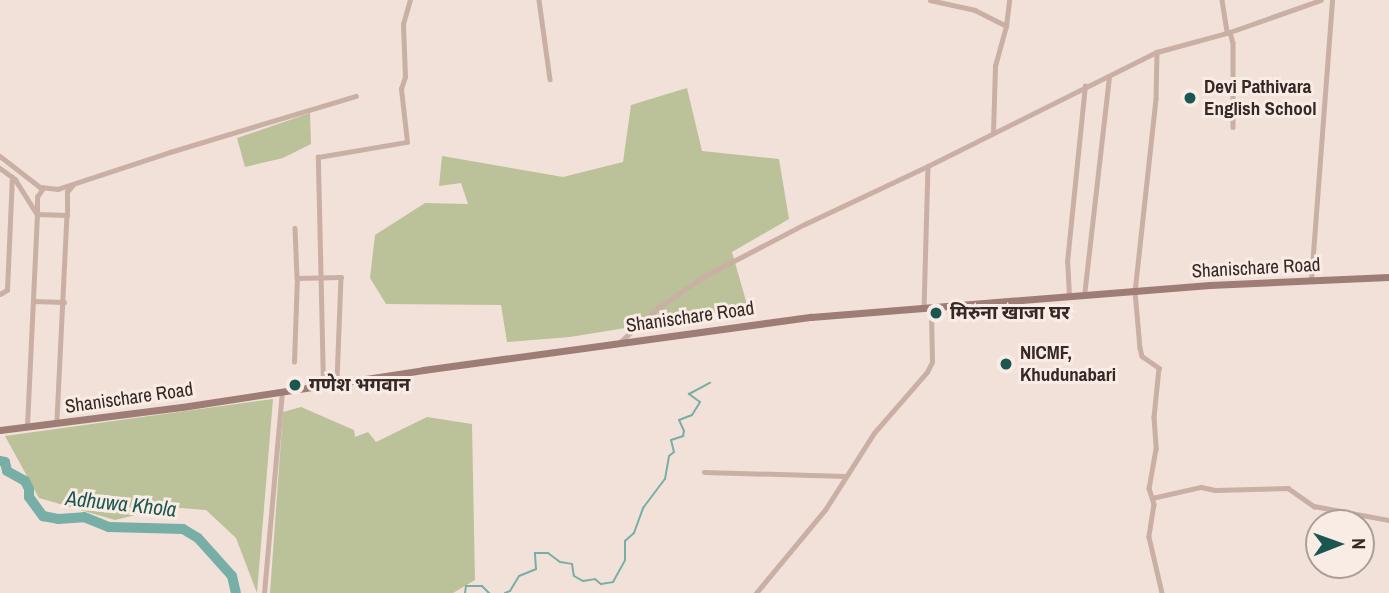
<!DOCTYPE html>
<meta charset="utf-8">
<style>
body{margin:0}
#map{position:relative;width:1389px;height:593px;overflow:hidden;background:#f2e1d9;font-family:"Archivo Narrow","Noto Sans Devanagari",sans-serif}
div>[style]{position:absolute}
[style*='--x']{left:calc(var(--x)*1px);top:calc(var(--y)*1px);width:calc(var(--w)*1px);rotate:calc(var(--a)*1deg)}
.green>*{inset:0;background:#bbc199}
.stream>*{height:2px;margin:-1px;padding:0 1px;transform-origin:1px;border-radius:1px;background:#77afa7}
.river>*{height:10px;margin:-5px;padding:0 5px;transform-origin:5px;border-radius:5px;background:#77afa7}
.street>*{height:4.5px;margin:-2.25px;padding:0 2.25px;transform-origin:2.25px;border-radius:2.25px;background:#caafa5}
.secondary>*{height:7px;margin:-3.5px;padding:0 3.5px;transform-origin:3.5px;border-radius:3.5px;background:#9d7d76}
.dots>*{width:19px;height:19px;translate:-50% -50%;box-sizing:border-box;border:4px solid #f9ece5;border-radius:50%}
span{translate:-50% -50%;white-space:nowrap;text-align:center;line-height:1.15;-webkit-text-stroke:6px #f9ece5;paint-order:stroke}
.poi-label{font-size:19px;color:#352826;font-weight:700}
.left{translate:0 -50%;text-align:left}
.street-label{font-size:19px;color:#352826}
.water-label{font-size:21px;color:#1b5750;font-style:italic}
.north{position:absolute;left:1305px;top:509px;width:70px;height:70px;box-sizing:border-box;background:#f9ece5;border:2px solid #ab9e99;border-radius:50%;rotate:89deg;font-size:19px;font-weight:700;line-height:28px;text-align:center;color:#352826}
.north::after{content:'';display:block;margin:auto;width:24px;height:32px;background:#1b5750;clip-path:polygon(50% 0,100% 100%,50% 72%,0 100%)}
</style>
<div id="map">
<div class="green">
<i style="clip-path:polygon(687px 88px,702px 151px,779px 159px,789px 219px,732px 252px,748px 308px,570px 337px,507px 342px,501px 305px,386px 304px,370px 278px,375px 235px,425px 203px,468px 204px,461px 183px,439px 186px,442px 156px,563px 177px,623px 162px,631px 105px)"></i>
<i style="clip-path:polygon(310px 113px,311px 144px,283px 158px,245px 167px,237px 138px)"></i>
<i style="clip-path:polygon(273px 399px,257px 593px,236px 538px,206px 510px,168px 507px,115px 520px,39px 498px,5px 436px)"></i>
<i style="clip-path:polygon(301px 407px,354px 430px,355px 437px,368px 432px,376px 442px,427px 417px,472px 424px,475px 580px,453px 593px,270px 593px,283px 412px)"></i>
</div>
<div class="stream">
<i style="--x:465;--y:593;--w:7;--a:-82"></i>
<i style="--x:466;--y:586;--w:16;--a:0"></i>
<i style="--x:482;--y:586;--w:10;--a:45"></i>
<i style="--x:505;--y:593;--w:5;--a:-22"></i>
<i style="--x:510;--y:591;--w:17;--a:-59"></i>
<i style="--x:519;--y:576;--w:18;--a:-22"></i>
<i style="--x:536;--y:569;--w:16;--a:-94"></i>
<i style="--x:535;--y:553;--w:13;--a:0"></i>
<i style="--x:548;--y:553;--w:15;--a:37"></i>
<i style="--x:560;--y:562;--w:12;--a:9"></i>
<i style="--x:572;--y:564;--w:12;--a:81"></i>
<i style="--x:574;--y:576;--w:10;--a:29"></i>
<i style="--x:583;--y:581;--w:12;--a:-9"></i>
<i style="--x:595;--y:579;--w:8;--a:40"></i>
<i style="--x:601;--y:584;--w:12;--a:-9"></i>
<i style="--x:613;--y:582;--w:25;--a:-61"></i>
<i style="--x:625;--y:560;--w:19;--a:-90"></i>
<i style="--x:625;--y:541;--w:12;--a:-42"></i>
<i style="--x:634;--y:533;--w:27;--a:-70"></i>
<i style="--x:643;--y:508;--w:36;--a:-53"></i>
<i style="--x:665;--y:479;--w:23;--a:-80"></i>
<i style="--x:669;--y:456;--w:6;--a:-39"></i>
<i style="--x:674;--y:452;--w:12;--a:-104"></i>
<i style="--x:671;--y:440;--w:13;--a:-18"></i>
<i style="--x:683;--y:436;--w:5;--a:-79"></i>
<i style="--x:684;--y:431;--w:12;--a:-114"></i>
<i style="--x:679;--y:420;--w:14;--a:-21"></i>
<i style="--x:692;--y:415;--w:15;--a:-58"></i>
<i style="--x:700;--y:402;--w:14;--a:-144"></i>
<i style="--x:689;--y:394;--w:24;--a:-28"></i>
</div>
<div class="river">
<i style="--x:0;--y:461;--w:5;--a:11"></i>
<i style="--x:5;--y:462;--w:9;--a:77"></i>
<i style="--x:7;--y:471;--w:21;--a:29"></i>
<i style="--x:25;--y:481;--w:9;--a:63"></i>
<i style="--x:29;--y:489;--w:8;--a:90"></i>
<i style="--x:29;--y:497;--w:24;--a:54"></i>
<i style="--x:43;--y:516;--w:15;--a:11"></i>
<i style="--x:58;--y:519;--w:26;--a:-4"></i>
<i style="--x:84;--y:517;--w:27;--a:22"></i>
<i style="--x:109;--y:527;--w:74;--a:1.5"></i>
<i style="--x:183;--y:529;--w:17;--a:31"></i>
<i style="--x:198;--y:538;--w:51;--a:48.2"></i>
<i style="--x:232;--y:576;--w:17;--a:77"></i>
</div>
<div class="street">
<i style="--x:539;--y:0;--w:80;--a:82.1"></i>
<i style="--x:930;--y:0;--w:46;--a:12.5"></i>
<i style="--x:975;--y:10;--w:35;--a:27"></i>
<i style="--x:1222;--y:0;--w:33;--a:81"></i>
<i style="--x:1230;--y:32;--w:11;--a:75"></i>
<i style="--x:1233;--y:43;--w:84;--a:90"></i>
<i style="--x:1157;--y:52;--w:47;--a:91.2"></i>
<i style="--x:1156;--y:99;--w:193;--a:96.2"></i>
<i style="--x:1135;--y:291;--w:57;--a:85"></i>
<i style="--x:1140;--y:348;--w:8;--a:76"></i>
<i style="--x:1142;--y:356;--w:21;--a:35"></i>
<i style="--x:1159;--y:368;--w:49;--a:95.8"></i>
<i style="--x:1154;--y:417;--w:32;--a:86"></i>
<i style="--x:1156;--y:449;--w:40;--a:100"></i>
<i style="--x:1149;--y:488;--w:17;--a:73"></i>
<i style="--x:1154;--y:504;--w:33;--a:99"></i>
<i style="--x:1149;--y:537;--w:57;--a:76.9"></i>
<i style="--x:993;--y:133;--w:67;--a:-88.3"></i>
<i style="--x:995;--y:66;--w:41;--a:-74.6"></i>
<i style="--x:1006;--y:26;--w:26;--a:-83"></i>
<i style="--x:0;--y:156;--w:51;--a:37.8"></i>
<i style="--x:40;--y:187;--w:18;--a:6"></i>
<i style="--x:58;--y:189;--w:118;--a:-18.3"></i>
<i style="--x:170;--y:152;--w:194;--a:-16.8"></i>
<i style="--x:928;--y:166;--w:256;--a:-26.5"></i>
<i style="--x:1157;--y:52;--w:76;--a:-15.3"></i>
<i style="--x:1230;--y:32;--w:96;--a:-19.4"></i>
<i style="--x:0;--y:168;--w:19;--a:36"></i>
<i style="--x:15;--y:179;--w:41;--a:57.8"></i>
<i style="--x:37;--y:213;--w:16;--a:-90"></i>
<i style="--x:37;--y:197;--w:11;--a:-56"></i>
<i style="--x:67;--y:215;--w:23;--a:-90"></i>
<i style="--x:67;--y:192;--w:8;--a:-50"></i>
<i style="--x:295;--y:228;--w:50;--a:87.7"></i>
<i style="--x:1311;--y:280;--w:281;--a:-85.7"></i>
<i style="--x:0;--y:294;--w:8;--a:-30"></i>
<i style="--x:7;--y:290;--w:113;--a:-87.5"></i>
<i style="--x:1069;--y:296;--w:34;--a:-93"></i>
<i style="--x:1067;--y:262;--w:177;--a:-84.2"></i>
<i style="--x:1084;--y:296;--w:221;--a:-83.5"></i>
<i style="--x:33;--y:301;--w:31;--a:2"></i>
<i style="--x:619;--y:343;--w:54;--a:-42"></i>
<i style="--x:659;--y:307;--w:53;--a:-34.3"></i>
<i style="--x:703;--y:277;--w:115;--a:-27.5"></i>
<i style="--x:805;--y:224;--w:136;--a:-25.2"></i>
<i style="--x:928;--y:166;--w:141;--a:91.6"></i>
<i style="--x:294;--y:362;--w:84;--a:-88"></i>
<i style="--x:297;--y:278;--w:44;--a:-1.3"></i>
<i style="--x:341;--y:277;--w:106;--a:92.2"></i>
<i style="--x:323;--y:385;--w:228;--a:-91.3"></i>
<i style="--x:318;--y:157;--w:90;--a:-9.6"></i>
<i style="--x:407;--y:142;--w:53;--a:-96.5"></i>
<i style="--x:401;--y:89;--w:13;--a:-72"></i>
<i style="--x:405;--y:77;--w:53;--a:-92.2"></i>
<i style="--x:403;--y:24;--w:25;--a:-74"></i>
<i style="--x:27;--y:426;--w:212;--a:-87.3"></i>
<i style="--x:37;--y:214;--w:30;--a:2"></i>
<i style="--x:67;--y:215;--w:207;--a:92.8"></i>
<i style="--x:704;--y:472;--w:141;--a:1.6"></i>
<i style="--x:1152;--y:498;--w:50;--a:-12.7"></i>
<i style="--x:1201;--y:487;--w:14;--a:12"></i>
<i style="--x:1215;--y:490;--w:73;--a:-1.6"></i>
<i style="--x:1288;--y:488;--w:32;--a:35"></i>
<i style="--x:1314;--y:506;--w:76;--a:10.6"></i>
<i style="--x:264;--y:593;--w:202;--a:-84.9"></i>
<i style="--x:756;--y:593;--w:108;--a:-50.3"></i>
<i style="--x:825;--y:510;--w:91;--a:-57.5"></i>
<i style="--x:874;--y:433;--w:81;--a:-49"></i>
<i style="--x:927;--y:372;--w:11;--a:-63"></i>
<i style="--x:932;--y:362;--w:54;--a:-91.1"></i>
</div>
<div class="secondary">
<i style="--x:0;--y:430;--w:183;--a:-7.2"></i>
<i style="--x:182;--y:407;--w:244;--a:-8.7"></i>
<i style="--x:423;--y:370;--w:392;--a:-7.8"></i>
<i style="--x:811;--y:317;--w:400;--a:-4.6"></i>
<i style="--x:1210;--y:285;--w:179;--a:-2.6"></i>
</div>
<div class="dots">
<i style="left:1190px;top:98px;background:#1b5750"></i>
<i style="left:936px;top:313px;background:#1b5750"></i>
<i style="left:1006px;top:364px;background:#1b5750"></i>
<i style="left:295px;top:385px;background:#1b5750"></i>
</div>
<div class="poi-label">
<span class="left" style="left:1204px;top:98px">Devi Pathivara<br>English School</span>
<span class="left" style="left:950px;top:313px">मिरुना खाजा घर</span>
<span class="left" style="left:1020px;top:364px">NICMF,<br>Khudunabari</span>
<span class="left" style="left:309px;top:385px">गणेश भगवान</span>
</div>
<div class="street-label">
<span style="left:1256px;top:268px;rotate:-3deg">Shanischare Road</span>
<span style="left:690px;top:317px;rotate:-8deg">Shanischare Road</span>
<span style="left:129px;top:398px;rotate:-8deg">Shanischare Road</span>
</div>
<div class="water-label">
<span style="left:121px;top:504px;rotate:6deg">Adhuwa Khola</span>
</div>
<div class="north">N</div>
</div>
